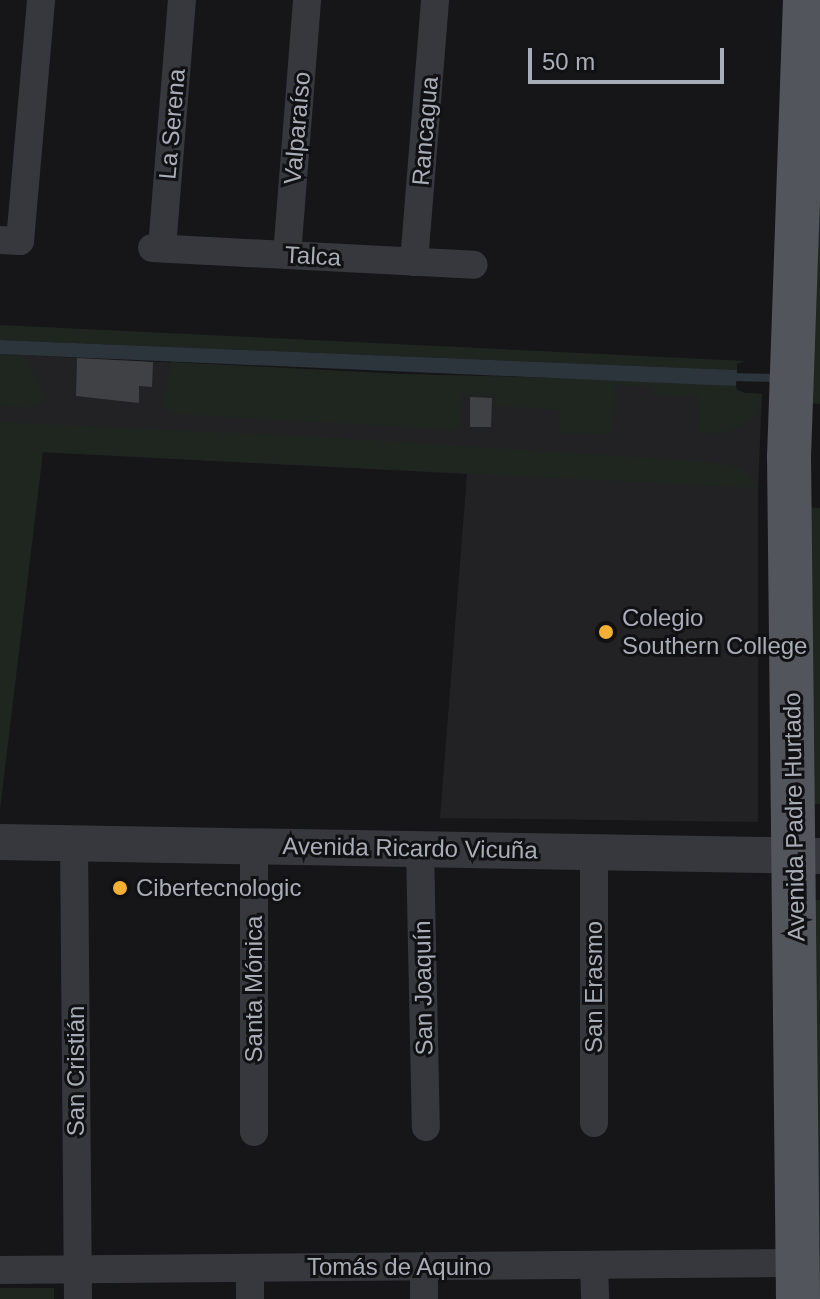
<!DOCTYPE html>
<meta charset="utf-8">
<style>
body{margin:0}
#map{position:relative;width:820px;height:1299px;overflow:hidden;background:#161618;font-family:Helvetica,sans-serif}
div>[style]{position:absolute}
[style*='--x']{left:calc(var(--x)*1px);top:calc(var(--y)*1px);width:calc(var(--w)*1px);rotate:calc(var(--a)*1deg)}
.built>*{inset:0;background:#222225}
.green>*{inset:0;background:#1e261f}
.water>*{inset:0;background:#2c353c}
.stream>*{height:8px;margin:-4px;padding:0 4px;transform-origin:4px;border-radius:4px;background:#2c353c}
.building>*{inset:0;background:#404145}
.minor>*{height:28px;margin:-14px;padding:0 14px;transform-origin:14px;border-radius:14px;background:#37383d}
.tertiary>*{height:36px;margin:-18px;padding:0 18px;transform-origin:18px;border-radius:18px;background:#37383d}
.primary>*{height:44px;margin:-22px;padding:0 22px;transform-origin:22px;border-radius:22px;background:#53555c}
.dots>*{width:22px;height:22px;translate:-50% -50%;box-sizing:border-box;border:4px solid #111113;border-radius:50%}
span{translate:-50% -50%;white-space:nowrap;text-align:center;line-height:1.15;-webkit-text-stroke:6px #111113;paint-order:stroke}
.street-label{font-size:24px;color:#a8adb8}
.poi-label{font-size:24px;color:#a8adb8}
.left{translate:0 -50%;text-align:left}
.scale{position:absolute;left:528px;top:48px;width:196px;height:36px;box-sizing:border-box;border:4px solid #a8adb8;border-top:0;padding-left:10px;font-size:24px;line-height:28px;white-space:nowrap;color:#a8adb8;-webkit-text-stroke:6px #111113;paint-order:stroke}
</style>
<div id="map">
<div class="built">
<i style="clip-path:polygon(0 354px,399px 374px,638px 380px,736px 386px,737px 390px,745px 393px,762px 394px,758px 488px,758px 822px,440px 818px,467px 474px,0 450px)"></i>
</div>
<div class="green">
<i style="clip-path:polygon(820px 4px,820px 404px,806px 403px)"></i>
<i style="clip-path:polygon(0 325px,746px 361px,737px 364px,737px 370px,0 340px)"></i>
<i style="clip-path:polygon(0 354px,25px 356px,47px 399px,33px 408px,0 405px)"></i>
<i style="clip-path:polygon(171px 362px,399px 374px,638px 380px,736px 386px,737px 390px,745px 393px,762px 394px,757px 414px,728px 433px,698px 433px,699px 397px,653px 395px,653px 387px,615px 385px,612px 434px,560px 433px,560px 410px,496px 406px,496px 396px,462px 395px,459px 429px,443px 429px,176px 414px,163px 406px)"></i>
<i style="clip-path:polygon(0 422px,338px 438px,710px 462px,743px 469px,758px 488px,43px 452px,0 810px)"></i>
<i style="clip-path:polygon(803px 507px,820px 508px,820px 804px,807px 804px)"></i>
<i style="clip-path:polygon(808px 900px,820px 900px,820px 1299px,811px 1299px)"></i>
<i style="clip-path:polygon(0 1288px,54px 1288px,54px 1299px,0 1299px)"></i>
</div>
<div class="water">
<i style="clip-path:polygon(0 340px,737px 370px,736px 386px,0 354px)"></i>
</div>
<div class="stream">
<i style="--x:729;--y:377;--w:50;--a:1.1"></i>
</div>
<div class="building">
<i style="clip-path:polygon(77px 358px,153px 362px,152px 387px,139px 386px,139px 403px,76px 396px)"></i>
<i style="clip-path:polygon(470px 397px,492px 398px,491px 427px,470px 427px)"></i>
</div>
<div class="minor">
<i style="--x:0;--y:240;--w:20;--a:3"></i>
<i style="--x:20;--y:241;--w:242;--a:-85"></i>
<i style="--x:152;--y:248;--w:322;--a:3"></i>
<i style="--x:162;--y:248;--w:249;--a:-85.4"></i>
<i style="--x:287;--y:255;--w:256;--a:-85.5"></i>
<i style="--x:414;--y:262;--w:263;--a:-85.4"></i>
<i style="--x:74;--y:842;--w:457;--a:89.5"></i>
<i style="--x:254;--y:845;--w:287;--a:90"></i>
<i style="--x:420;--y:849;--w:278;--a:88.8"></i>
<i style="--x:594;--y:852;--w:271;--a:90"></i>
<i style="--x:594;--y:1265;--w:34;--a:88"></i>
<i style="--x:424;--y:1266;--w:33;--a:90"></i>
<i style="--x:250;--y:1268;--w:31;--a:90"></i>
<i style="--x:0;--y:1270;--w:798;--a:-0.5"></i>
</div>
<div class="tertiary">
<i style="--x:0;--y:842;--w:820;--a:0.98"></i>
</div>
<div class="primary">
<i style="--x:798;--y:1299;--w:842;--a:-90.61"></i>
<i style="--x:789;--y:457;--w:457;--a:-88"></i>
</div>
<div class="dots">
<i style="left:606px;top:632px;background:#f2b134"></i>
<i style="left:120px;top:888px;background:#f2b134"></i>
</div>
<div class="street-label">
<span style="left:172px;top:124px;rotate:-85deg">La Serena</span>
<span style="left:297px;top:128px;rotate:-85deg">Valparaíso</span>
<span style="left:425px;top:131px;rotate:-85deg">Rancagua</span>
<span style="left:313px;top:256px;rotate:3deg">Talca</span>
<span style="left:794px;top:817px;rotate:-91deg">Avenida Padre Hurtado</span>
<span style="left:410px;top:848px;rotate:1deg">Avenida Ricardo Vicuña</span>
<span style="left:594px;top:987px;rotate:-90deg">San Erasmo</span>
<span style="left:423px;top:988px;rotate:-91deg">San Joaquín</span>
<span style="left:254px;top:989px;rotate:-90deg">Santa Mónica</span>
<span style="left:76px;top:1071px;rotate:-90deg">San Cristián</span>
<span style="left:399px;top:1267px">Tomás de Aquino</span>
</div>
<div class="poi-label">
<span class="left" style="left:622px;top:632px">Colegio<br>Southern College</span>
<span class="left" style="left:136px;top:888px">Cibertecnologic</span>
</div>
<div class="scale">50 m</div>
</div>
